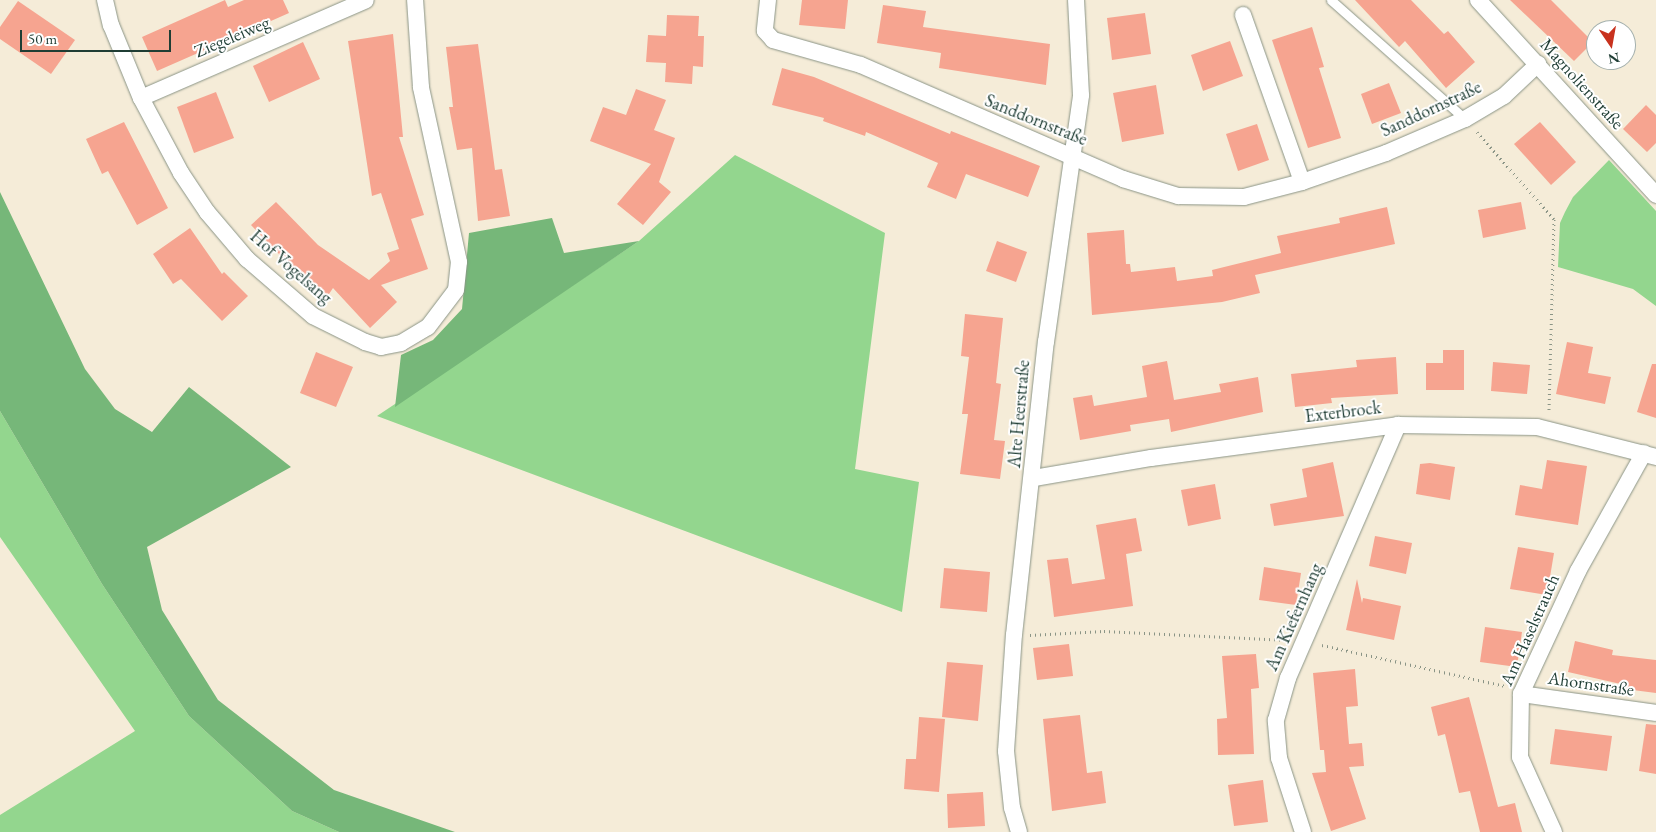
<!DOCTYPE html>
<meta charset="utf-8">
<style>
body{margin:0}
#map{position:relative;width:1656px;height:832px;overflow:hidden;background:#f5ecd8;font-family:"EB Garamond",serif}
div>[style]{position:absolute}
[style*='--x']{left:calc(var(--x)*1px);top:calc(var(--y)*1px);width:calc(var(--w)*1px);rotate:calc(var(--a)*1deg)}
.green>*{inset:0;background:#93d68e}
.forest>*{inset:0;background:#76b779}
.building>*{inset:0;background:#f6a490}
.path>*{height:3px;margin-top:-1.5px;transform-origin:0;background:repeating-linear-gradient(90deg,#8a9486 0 1px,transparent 0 5px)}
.roads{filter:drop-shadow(0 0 1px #8a9486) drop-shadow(0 0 1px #8a9486)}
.service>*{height:9px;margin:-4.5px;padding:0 4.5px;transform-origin:4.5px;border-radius:4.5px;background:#fff}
.minor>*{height:16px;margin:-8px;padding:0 8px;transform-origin:8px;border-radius:8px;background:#fff}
span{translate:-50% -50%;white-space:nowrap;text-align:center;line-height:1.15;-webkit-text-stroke:4px #fff;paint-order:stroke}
.street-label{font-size:18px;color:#1f3d34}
.north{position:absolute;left:1586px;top:20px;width:50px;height:50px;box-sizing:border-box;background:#fff;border:1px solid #a5b1ae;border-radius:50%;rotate:168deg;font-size:14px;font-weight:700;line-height:20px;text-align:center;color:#1f3d34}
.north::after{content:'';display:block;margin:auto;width:18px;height:22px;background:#c8321e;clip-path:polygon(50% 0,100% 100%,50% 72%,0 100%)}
.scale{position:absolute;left:20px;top:30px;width:151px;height:22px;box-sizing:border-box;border:2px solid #1f3d34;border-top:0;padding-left:6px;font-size:15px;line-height:18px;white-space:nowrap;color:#1f3d34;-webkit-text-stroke:4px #fff;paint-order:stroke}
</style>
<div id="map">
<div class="green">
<i style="clip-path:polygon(735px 155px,885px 233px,855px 469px,919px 482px,902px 612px,377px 416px,639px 241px)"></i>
<i style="clip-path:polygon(1609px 160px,1656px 211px,1656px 306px,1633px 289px,1558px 267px,1560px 223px,1565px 212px,1573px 197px)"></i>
<i style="clip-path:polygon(0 411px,102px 584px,189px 716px,292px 811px,339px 832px,0 832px,0 815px,135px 731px,0 537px)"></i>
</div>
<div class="forest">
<i style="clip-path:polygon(0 192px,85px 369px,115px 409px,152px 432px,189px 387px,291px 467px,147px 547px,162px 610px,218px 700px,334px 790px,455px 832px,339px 832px,292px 811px,189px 716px,102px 584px,0 411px)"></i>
<i style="clip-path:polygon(552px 218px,564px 253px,639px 241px,395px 407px,401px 355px,433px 340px,462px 309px,469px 233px)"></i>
</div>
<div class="building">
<i style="clip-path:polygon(225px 0,228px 7px,244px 0,283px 0,289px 13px,157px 71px,142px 37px)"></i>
<i style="clip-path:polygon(802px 0,848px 0,845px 29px,799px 25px)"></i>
<i style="clip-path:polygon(1355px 0,1411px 0,1444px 34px,1448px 31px,1475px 62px,1446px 88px,1405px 41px,1399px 47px)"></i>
<i style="clip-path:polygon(1510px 0,1551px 0,1593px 42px,1574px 61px)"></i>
<i style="clip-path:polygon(18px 1px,75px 40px,51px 74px,0 39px,0 27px)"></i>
<i style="clip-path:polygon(883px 5px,926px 11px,923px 27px,1050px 44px,1046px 85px,939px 68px,941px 53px,877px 43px)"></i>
<i style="clip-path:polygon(1145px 13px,1151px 54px,1112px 60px,1107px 18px)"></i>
<i style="clip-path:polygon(667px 15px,699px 16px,698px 36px,704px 36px,703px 67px,693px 66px,692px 84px,665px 82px,666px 63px,646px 62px,648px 35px,666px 36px)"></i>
<i style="clip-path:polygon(1312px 27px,1324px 67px,1319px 68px,1341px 138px,1308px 148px,1272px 40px)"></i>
<i style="clip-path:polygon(393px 34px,403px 137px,399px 137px,424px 215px,411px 219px,428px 269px,381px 285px,397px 302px,370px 328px,333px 288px,327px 297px,307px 283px,251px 225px,276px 202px,318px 245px,369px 280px,390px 261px,387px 253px,399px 249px,381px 193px,372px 196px,348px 41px)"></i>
<i style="clip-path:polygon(1230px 41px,1243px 76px,1203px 91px,1191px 55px)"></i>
<i style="clip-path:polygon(303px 42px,320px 79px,269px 102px,253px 66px)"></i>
<i style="clip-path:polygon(478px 44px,495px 170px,502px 169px,510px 216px,478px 221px,472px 148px,457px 150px,449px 107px,453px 107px,446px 47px)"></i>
<i style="clip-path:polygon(782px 68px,814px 77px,950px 134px,951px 131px,1040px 166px,1028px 197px,966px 174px,956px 199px,927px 187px,938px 163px,866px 132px,865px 136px,823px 121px,824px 118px,772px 105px)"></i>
<i style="clip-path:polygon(1389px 83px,1401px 113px,1372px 124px,1361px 94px)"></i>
<i style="clip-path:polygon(1156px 85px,1164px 134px,1122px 142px,1113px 93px)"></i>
<i style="clip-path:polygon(636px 89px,666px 100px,654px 130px,675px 138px,659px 182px,671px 192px,643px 225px,617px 204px,651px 164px,590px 141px,603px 107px,626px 115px)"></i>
<i style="clip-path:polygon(216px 92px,234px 138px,194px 153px,177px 107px)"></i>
<i style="clip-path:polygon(1646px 105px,1656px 115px,1656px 143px,1647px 152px,1623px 129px)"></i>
<i style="clip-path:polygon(124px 122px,168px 208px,137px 225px,108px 171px,102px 174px,86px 139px)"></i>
<i style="clip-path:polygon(1540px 122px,1576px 162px,1551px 185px,1514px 144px)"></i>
<i style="clip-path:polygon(1257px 124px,1269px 160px,1238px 171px,1226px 134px)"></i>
<i style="clip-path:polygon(1521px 202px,1526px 229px,1483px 238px,1478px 210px)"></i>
<i style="clip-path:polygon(1387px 207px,1395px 244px,1255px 275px,1260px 293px,1222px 302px,1092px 315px,1087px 233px,1124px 230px,1126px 264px,1130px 264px,1131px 272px,1175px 267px,1177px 281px,1213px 276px,1212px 270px,1281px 253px,1277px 236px,1340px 223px,1339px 218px)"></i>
<i style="clip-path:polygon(190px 228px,222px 274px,224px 272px,248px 296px,222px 321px,181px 279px,173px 284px,153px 254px)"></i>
<i style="clip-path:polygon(997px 241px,1027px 252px,1016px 282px,986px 271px)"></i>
<i style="clip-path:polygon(965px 314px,1003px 318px,996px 383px,1001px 384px,994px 440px,1005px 441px,1000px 479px,960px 474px,968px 414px,962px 414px,969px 357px,961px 356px)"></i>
<i style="clip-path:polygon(1567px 342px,1593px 347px,1588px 373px,1611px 377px,1605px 404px,1556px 394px)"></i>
<i style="clip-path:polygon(1443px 350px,1464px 350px,1464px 390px,1426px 390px,1426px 363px,1443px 363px)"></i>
<i style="clip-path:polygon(316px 352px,353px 367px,336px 407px,300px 393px)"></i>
<i style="clip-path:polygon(1396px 357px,1398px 394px,1331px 398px,1332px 403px,1295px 407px,1291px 374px,1357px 367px,1356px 360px)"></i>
<i style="clip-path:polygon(1167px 361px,1174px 400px,1221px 392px,1219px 384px,1258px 377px,1263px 412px,1171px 432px,1169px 419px,1130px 425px,1131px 431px,1080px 440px,1073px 398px,1092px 395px,1094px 406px,1147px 397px,1142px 366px)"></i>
<i style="clip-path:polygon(1493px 362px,1530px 365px,1527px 394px,1491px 391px)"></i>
<i style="clip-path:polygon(1652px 364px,1656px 364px,1656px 418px,1637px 412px)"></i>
<i style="clip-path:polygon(1547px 460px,1587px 466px,1578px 525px,1515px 515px,1520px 485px,1542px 489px)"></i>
<i style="clip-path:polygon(1333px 462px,1344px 516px,1274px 526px,1270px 504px,1307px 497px,1302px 469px)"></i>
<i style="clip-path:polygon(1430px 463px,1455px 467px,1450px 500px,1416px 494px,1420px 464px)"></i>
<i style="clip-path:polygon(1215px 484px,1221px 519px,1188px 526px,1181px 490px)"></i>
<i style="clip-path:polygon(1136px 518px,1142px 551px,1126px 554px,1133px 606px,1054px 617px,1047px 560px,1068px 558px,1072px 584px,1105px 579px,1096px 525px)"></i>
<i style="clip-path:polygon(1375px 536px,1412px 543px,1406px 574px,1369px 566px)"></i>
<i style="clip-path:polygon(1518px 547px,1554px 553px,1547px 595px,1510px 589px)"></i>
<i style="clip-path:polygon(1264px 567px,1301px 573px,1296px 605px,1259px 600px)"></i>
<i style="clip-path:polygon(944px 568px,990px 572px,987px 612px,940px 608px)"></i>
<i style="clip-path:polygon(1357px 579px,1362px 603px,1363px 598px,1401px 606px,1394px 640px,1346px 630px)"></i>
<i style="clip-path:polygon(1485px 627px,1522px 632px,1517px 667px,1480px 662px)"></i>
<i style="clip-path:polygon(1575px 641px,1613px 650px,1612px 655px,1656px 660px,1656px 693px,1625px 689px,1625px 685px,1568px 672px)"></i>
<i style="clip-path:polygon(1069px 644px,1073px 676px,1037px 680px,1033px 648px)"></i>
<i style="clip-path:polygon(1256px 654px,1259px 688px,1251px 689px,1254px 754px,1218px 755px,1217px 719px,1227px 718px,1222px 656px)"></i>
<i style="clip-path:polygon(947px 662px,983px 665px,978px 721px,942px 717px)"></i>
<i style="clip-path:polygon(1355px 669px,1358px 706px,1346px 707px,1349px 744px,1362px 743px,1364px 766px,1349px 767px,1366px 819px,1331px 831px,1312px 773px,1326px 772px,1324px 750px,1320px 750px,1313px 673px)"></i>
<i style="clip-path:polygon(1469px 697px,1498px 807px,1515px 803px,1522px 832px,1480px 832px,1470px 791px,1459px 793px,1445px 734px,1438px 736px,1431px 707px)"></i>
<i style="clip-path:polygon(1080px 715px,1087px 773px,1102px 771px,1106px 803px,1052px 811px,1043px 719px)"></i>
<i style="clip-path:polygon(919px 717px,945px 719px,939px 792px,904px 789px,906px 759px,916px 759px)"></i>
<i style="clip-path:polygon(1646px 724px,1656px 725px,1656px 774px,1639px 771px)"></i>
<i style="clip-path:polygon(1555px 729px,1612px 736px,1607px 771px,1550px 764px)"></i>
<i style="clip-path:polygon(1263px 780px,1268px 822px,1234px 826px,1228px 785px)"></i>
<i style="clip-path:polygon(983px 792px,985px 826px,948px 828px,947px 794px)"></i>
</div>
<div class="path">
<i style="--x:1477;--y:132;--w:116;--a:48.5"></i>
<i style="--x:1554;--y:219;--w:193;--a:91.5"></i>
<i style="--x:1030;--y:635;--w:74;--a:-3.1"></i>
<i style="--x:1104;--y:631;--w:182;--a:2.8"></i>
<i style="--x:1322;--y:645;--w:189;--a:12.6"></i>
</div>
<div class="roads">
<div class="service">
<i style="--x:1331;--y:0;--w:179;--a:41.6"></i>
</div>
<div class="minor">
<i style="--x:105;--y:0;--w:26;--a:77"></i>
<i style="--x:111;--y:25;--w:79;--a:67.7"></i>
<i style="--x:141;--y:98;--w:85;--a:61.9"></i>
<i style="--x:181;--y:173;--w:47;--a:56.3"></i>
<i style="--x:207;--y:212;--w:62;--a:49.6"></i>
<i style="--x:247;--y:259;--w:87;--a:40.8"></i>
<i style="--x:313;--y:316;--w:58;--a:26.6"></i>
<i style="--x:365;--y:342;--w:17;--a:17"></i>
<i style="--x:381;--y:347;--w:20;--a:-11"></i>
<i style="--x:401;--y:343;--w:31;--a:-31"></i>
<i style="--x:428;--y:327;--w:46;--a:-52.9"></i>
<i style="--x:456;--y:290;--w:28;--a:-84"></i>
<i style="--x:459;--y:262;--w:179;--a:-102.3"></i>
<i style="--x:421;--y:87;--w:87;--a:-93.9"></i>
<i style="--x:768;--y:0;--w:31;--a:96"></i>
<i style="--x:765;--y:31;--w:12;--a:48"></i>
<i style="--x:773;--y:40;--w:91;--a:15.9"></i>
<i style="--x:861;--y:65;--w:286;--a:23.5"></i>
<i style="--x:1123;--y:179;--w:58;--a:17.2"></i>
<i style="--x:1178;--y:196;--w:66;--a:0.9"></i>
<i style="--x:1244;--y:197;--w:60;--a:-14.5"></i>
<i style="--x:1302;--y:182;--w:89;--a:-19"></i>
<i style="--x:1386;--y:153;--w:86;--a:-23.3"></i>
<i style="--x:1465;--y:119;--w:45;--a:-30.5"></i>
<i style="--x:1504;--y:96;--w:47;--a:-43.3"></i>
<i style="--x:1478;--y:0;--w:264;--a:47.6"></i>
<i style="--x:1243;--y:15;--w:177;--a:70.5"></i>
<i style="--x:141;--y:98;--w:245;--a:-23.5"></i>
<i style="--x:1034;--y:478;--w:119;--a:-9.7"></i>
<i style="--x:1151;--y:458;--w:249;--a:-7.6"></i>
<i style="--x:1398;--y:425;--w:139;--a:0.8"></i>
<i style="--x:1537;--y:427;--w:123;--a:14.1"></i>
<i style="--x:1521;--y:694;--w:136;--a:8"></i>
<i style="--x:1019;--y:832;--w:25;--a:-106"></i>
<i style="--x:1012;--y:808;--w:57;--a:-96"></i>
<i style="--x:1006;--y:751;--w:116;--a:-86.1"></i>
<i style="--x:1014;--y:635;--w:295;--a:-83.8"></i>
<i style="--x:1046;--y:342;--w:249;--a:-81.9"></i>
<i style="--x:1081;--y:95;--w:95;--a:-93"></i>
<i style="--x:1303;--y:832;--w:78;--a:-108"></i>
<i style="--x:1279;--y:758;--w:38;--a:-95"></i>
<i style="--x:1276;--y:720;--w:44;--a:-74.1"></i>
<i style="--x:1288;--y:678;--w:276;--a:-66.5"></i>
<i style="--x:1554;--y:832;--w:82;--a:-114.4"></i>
<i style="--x:1520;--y:757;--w:63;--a:-89.1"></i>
<i style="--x:1521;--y:694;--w:136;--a:-65.1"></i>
<i style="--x:1578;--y:571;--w:135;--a:-60.8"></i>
</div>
</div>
<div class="street-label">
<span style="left:232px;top:37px;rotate:-23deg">Ziegeleiweg</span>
<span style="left:1582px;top:84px;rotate:48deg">Magnolienstraße</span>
<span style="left:1431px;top:109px;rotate:-25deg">Sanddornstraße</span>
<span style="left:1036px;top:120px;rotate:22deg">Sanddornstraße</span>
<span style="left:291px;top:267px;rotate:41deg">Hof Vogelsang</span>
<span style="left:1343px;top:412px;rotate:-7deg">Exterbrock</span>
<span style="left:1019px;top:414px;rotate:-85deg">Alte Heerstraße</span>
<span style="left:1294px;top:617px;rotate:-66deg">Am Kiefernhang</span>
<span style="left:1530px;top:630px;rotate:-66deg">Am Haselstrauch</span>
<span style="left:1591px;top:684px;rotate:8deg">Ahornstraße</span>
</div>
<div class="north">N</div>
<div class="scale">50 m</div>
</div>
